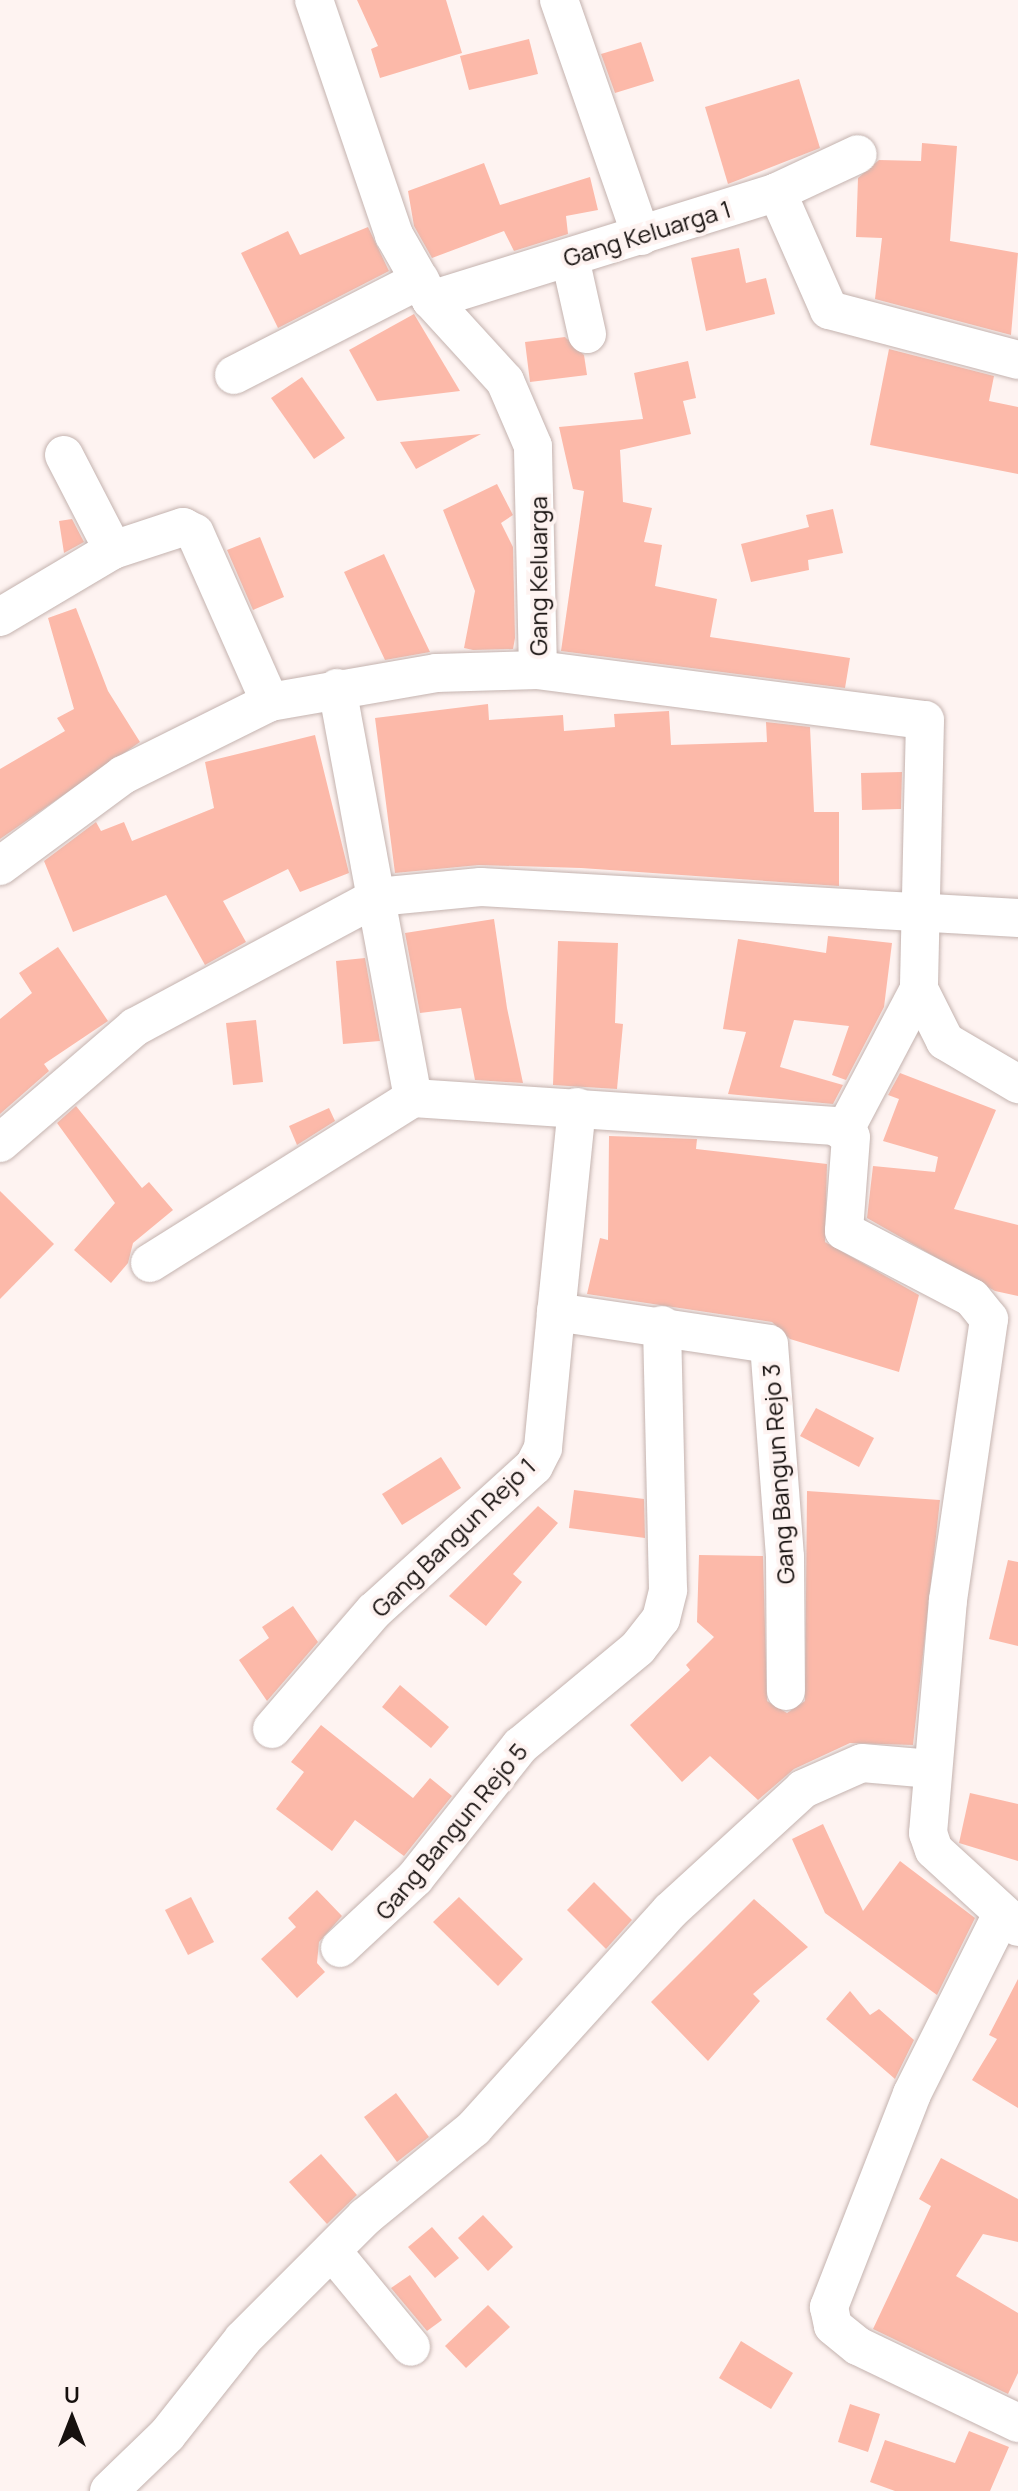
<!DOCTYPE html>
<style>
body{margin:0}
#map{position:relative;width:1018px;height:2491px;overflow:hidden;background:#fef3f1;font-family:Manrope,sans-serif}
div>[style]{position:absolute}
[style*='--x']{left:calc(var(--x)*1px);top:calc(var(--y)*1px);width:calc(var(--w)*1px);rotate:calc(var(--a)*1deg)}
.building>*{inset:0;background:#fcb9a9}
.roads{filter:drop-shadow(0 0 2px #c4b3af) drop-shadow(0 0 2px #c4b3af)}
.minor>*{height:38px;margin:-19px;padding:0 19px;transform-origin:19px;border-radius:19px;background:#fff}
span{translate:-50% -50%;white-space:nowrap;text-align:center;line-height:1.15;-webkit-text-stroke:8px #fef3f1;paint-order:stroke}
.street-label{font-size:24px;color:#16100e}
.north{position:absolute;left:32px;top:2379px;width:80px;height:80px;-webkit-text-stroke:6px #fef3f1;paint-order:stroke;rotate:0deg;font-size:22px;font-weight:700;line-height:32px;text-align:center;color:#16100e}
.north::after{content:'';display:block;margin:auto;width:28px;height:36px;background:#16100e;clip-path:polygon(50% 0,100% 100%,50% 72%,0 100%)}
</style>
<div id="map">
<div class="building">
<i style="clip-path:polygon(357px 0,446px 0,462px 53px,380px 78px,371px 49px,378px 46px)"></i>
<i style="clip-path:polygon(529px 39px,538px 74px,469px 90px,460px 56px)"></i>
<i style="clip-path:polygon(641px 42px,654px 81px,615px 93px,601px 54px)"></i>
<i style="clip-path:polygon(799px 79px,820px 148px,728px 184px,705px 107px)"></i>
<i style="clip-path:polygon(922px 143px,957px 146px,950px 241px,1018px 253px,1011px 335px,875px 299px,882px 238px,856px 237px,858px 178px,879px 160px,921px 161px)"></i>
<i style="clip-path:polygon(484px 163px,500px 205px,590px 177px,598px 210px,566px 216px,568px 234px,514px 251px,504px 231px,432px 258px,414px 226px,408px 191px)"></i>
<i style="clip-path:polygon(368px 227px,389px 271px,278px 328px,241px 253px,288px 231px,300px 255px)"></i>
<i style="clip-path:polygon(739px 248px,746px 283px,766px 278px,775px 314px,706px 331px,691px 258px)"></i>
<i style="clip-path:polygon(414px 314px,460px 391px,377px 401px,349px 350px)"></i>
<i style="clip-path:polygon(565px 337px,584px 355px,587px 375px,530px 382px,525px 342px)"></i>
<i style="clip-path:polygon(889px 349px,994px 376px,989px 401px,1018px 407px,1018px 474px,870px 445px)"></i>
<i style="clip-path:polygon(688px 361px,696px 398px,683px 401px,691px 434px,620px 450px,623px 502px,652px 508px,644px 542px,662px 545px,655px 586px,717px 599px,710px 637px,850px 658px,845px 688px,561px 651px,584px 491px,573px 489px,559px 427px,643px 419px,634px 373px)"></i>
<i style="clip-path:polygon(302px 377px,345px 438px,314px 459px,271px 398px)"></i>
<i style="clip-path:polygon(481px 434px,416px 469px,400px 442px)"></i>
<i style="clip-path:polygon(497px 484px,513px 515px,501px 523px,513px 547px,515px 638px,513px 649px,473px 650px,464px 648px,475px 591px,443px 510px)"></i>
<i style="clip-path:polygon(833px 509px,843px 553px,808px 560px,809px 570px,751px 582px,741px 544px,809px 527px,806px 515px)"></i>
<i style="clip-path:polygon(72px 519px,84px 542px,64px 553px,59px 521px)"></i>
<i style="clip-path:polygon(260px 537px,284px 597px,253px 610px,227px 550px)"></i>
<i style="clip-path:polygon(384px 554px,408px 606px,430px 652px,385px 660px,368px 624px,344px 572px)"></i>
<i style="clip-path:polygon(76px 608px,108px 691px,140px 742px,0 839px,0 769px,65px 731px,57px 718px,74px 709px,48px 618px)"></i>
<i style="clip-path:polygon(488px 704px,489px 720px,563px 715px,564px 731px,615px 727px,614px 714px,669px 711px,671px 745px,767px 742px,766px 722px,810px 727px,814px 812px,839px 812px,839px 886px,581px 868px,479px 865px,395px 873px,375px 718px)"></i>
<i style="clip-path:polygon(315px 735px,349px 873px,300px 892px,288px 869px,223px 901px,246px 942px,205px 965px,166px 895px,73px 932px,44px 861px,96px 822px,101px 831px,124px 822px,132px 841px,214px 808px,205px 762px)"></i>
<i style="clip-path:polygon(902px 772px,901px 809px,862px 810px,861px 773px)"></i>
<i style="clip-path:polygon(494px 919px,507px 1008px,523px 1083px,475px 1080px,461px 1008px,420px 1013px,405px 933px)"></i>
<i style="clip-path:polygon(828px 936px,892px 943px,884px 1007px,846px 1080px,832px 1075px,849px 1026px,794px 1020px,780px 1067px,843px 1085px,833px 1104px,728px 1094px,746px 1032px,723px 1029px,738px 939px,826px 953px)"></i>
<i style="clip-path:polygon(558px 941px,618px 943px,615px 1023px,623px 1024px,617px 1089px,553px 1085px)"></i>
<i style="clip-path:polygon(58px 947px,108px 1021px,44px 1064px,49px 1071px,0 1114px,0 1019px,32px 993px,19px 973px)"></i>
<i style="clip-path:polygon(365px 958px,380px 1041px,343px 1044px,336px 961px)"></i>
<i style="clip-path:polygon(256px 1020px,263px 1082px,233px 1085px,226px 1023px)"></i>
<i style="clip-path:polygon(900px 1073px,996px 1110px,954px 1209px,1018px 1225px,1018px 1296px,995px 1291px,867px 1218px,873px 1166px,935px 1172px,938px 1157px,883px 1141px,899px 1099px,888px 1095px)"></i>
<i style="clip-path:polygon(76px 1106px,142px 1188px,149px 1182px,173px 1210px,133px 1243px,128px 1263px,111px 1283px,74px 1250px,115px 1203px,57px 1123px)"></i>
<i style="clip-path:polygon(329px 1108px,335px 1121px,297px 1145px,289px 1126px)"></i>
<i style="clip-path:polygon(609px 1136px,697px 1139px,696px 1149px,827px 1164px,825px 1242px,919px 1295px,899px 1372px,790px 1339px,772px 1322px,587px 1294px,600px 1238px,608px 1240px)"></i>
<i style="clip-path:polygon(0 1191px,54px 1244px,0 1299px)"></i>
<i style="clip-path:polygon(816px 1408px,874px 1438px,859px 1467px,800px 1436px)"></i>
<i style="clip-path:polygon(441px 1457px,461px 1488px,402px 1525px,382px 1494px)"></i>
<i style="clip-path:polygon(574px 1490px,644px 1499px,645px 1538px,569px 1528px)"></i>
<i style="clip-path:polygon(807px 1491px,940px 1500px,913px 1745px,850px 1743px,794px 1769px,758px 1800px,710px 1756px,682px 1782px,630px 1725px,690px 1670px,686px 1665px,714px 1637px,697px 1622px,699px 1555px,763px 1556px,767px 1701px,787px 1713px,805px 1701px)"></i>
<i style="clip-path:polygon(538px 1506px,558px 1523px,513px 1574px,522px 1582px,486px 1626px,449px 1596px)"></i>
<i style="clip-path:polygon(1008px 1560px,1018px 1562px,1018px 1646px,989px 1639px)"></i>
<i style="clip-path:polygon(293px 1606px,318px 1642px,267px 1701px,239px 1660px,269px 1638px,262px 1627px)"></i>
<i style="clip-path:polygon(400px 1685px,449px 1727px,431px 1748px,382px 1707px)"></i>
<i style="clip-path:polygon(321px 1725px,413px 1798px,430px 1778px,452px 1796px,404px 1856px,355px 1820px,332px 1851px,276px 1809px,304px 1772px,291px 1762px)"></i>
<i style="clip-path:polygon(970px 1793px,1018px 1804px,1018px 1861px,959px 1843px)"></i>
<i style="clip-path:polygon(823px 1824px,863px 1911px,900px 1861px,975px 1918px,937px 1995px,825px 1913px,792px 1839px)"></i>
<i style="clip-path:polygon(594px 1882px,632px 1920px,606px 1949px,567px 1910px)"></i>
<i style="clip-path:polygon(317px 1890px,342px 1916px,319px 1942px,317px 1963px,325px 1972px,297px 1998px,261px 1959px,296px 1927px,288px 1918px)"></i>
<i style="clip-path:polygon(191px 1897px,214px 1942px,188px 1955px,165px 1910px)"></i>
<i style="clip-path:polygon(459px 1897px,523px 1959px,498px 1986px,433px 1922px)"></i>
<i style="clip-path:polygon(754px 1899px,808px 1947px,753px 1994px,760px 2001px,708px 2061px,651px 2002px)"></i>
<i style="clip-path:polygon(1018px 1979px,1018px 2108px,972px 2080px,997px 2039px,989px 2035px)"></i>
<i style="clip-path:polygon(850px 1991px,870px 2015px,879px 2009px,914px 2040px,895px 2079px,826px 2019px)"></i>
<i style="clip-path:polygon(396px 2093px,429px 2137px,397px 2162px,364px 2117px)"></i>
<i style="clip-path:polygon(321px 2154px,357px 2195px,327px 2224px,289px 2182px)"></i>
<i style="clip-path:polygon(941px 2158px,1018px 2199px,1018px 2242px,983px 2234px,956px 2276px,1018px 2313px,1018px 2373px,1008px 2394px,873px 2329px,931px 2206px,919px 2199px)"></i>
<i style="clip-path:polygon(483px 2215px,513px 2247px,488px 2271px,458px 2238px)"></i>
<i style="clip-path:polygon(432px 2227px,459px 2258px,435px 2278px,408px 2247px)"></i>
<i style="clip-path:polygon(410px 2275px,442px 2320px,427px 2331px,391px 2288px)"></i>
<i style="clip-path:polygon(488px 2305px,510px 2327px,466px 2368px,445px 2346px)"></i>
<i style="clip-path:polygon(741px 2341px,793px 2373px,771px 2409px,719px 2378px)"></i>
<i style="clip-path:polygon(850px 2404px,880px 2414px,868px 2452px,838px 2442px)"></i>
<i style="clip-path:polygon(969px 2431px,1009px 2447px,990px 2491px,895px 2491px,870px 2482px,885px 2440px,955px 2463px)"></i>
</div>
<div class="roads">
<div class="minor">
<i style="--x:559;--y:0;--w:250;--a:70.8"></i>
<i style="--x:777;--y:192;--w:129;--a:66.2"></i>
<i style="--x:829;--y:310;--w:196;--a:14.8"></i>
<i style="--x:570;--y:258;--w:78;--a:77.4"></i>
<i style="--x:431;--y:300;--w:362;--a:-17.3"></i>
<i style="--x:777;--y:192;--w:89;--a:-25.1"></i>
<i style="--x:234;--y:375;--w:209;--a:-27.1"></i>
<i style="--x:64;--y:455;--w:107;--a:62.7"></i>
<i style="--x:0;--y:617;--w:131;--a:-30.7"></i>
<i style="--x:113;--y:550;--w:74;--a:-18.2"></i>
<i style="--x:183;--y:527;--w:13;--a:27"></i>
<i style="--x:195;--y:533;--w:185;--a:66.1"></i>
<i style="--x:538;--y:670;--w:390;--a:7.4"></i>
<i style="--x:925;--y:720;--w:269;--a:91.3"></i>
<i style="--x:919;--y:989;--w:161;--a:117.8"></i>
<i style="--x:337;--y:688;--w:417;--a:79.5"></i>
<i style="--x:413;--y:1098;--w:423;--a:3.8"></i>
<i style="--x:835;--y:1126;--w:19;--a:35"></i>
<i style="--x:851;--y:1137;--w:94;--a:94.3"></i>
<i style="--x:844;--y:1231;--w:144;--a:27.6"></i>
<i style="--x:972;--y:1298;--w:27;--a:51"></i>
<i style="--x:989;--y:1319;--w:284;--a:98.3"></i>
<i style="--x:948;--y:1600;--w:234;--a:94.9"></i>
<i style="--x:928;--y:1833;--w:18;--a:71"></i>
<i style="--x:934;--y:1850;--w:114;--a:42.5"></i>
<i style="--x:0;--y:866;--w:153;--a:-36.5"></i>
<i style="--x:123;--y:775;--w:164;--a:-26.4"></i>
<i style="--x:270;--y:702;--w:169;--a:-9.9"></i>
<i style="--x:436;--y:673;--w:102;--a:-1.7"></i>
<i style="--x:538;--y:670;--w:224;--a:-91.3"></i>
<i style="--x:533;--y:446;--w:71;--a:-113.3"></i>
<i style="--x:505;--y:381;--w:110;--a:-132.4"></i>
<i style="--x:431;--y:300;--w:75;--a:-119.6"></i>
<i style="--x:394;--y:235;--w:248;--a:-108.8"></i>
<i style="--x:919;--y:989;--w:58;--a:63.4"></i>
<i style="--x:945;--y:1041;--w:85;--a:30.5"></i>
<i style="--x:577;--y:1107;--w:206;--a:95.8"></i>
<i style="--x:556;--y:1312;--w:215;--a:8.5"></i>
<i style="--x:769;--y:1344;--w:214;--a:85.7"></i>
<i style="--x:785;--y:1557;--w:134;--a:89.6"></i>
<i style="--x:0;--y:1143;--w:178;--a:-40.7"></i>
<i style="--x:135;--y:1027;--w:275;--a:-28.2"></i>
<i style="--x:377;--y:897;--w:104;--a:-5.5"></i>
<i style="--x:481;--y:887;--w:538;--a:3.3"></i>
<i style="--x:150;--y:1263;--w:310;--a:-32.1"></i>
<i style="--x:272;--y:1729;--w:156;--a:-49.2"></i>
<i style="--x:374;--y:1611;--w:216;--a:-42.2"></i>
<i style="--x:534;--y:1466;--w:20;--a:-63"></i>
<i style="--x:543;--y:1448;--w:137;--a:-84.5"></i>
<i style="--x:1002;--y:1914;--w:201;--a:116.6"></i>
<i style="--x:912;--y:2094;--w:229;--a:111.3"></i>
<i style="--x:829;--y:2307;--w:19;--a:78"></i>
<i style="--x:833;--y:2326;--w:32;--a:39"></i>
<i style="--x:858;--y:2346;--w:178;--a:25.7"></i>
<i style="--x:340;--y:1948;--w:103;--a:-43"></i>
<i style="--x:415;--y:1878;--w:169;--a:-51.5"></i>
<i style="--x:520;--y:1746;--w:153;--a:-39.7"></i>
<i style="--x:638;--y:1648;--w:37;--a:-52"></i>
<i style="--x:661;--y:1619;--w:30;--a:-76"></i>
<i style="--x:668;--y:1590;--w:265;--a:-91.3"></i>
<i style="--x:332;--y:2251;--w:124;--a:50.5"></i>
<i style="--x:109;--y:2491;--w:81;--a:-44"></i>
<i style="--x:167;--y:2435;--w:122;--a:-51.6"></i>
<i style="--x:243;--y:2339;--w:173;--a:-45"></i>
<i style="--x:365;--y:2217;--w:141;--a:-39.2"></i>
<i style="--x:474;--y:2128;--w:292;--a:-47.9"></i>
<i style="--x:670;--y:1911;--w:180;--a:-42.5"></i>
<i style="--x:803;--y:1789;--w:64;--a:-23.8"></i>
<i style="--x:862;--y:1763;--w:70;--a:4.9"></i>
</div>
</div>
<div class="street-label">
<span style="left:647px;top:233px;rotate:-17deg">Gang Keluarga 1</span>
<span style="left:538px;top:576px;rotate:-90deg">Gang Keluarga</span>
<span style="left:778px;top:1474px;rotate:-94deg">Gang Bangun Rejo 3</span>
<span style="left:453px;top:1537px;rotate:-44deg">Gang Bangun Rejo 1</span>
<span style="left:451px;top:1831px;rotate:-50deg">Gang Bangun Rejo 5</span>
</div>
<div class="north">U</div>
</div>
